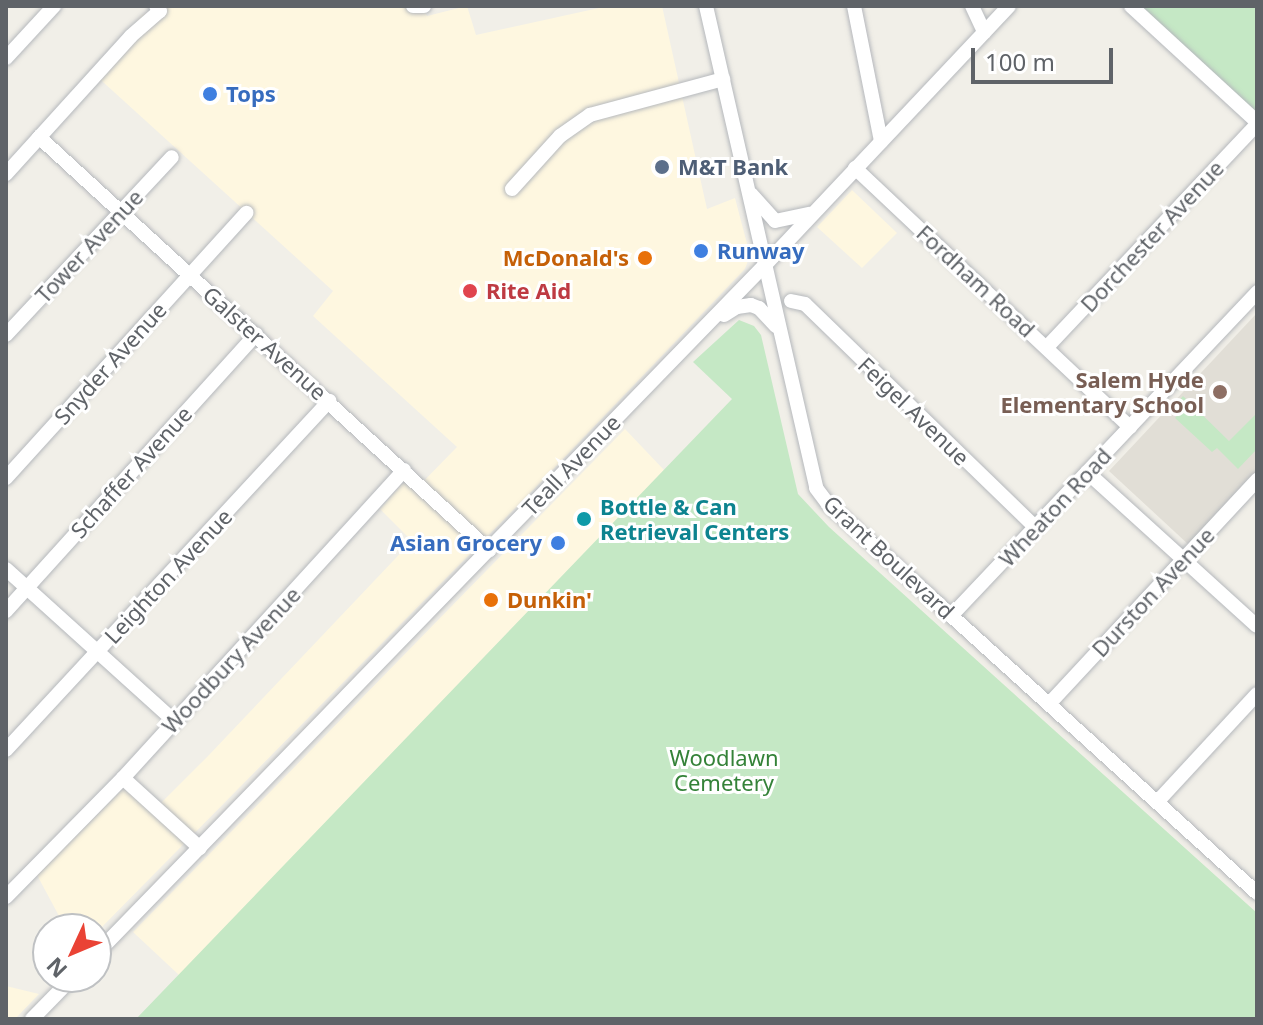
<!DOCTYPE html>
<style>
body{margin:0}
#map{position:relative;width:1263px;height:1025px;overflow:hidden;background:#f1efe8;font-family:"Noto Sans",sans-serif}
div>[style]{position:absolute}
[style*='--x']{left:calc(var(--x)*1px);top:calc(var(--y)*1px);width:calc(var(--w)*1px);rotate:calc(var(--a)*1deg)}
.commercial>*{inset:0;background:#fef7e0}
.education>*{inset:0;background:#e1ded6}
.green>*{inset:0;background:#c5e8c5}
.roads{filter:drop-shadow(0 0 2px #b5b8bc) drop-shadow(0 0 2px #b5b8bc)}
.minor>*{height:14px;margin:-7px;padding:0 7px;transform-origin:7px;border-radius:7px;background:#fff}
.dots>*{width:22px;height:22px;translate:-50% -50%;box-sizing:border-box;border:4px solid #fff;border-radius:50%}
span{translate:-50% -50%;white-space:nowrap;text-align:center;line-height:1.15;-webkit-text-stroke:6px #fff;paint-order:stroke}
.shop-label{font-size:22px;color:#366cbe;font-weight:700}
.left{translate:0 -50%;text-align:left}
.right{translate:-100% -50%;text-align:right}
.service-label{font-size:22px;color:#4e5e75;font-weight:700}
.street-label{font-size:22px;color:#5f6368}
.food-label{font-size:22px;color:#c56008;font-weight:700}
.health-label{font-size:22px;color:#be3a42;font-weight:700}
.education-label{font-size:22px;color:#785e54;font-weight:700}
.culture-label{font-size:22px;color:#0d838f;font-weight:700}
.park-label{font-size:22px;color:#348238}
.frame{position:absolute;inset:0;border:8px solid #5f6368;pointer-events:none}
.north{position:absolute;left:32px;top:913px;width:80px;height:80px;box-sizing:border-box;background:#fff;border:2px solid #bfc1c3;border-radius:50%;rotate:226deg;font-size:22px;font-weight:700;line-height:32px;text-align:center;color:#5f6368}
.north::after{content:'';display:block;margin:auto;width:28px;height:36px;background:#ea4335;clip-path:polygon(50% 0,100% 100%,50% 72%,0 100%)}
.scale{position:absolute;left:971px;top:48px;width:142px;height:36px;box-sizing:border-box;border:4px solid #5f6368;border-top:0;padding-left:10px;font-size:24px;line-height:28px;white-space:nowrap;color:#5f6368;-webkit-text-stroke:6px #fff;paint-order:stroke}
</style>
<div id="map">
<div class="commercial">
<i style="clip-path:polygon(160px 6px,421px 6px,427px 16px,467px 6px,476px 35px,608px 6px,662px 6px,707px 209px,735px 198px,750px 255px,745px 269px,541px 482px,96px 933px,96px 929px,66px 929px,37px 875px,134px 778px,160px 804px,209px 755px,412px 541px,380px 509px,404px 482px,414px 491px,457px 447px,313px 316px,333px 291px,92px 72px,142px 15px)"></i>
<i style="clip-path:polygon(852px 190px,897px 233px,862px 268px,817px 227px)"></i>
<i style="clip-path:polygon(625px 429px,664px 470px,179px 975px,133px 932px)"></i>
<i style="clip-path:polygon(6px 986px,39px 994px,15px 1019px,6px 1019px)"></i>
</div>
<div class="education">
<i style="clip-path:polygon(1257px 313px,1257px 472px,1189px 545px,1109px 471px)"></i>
</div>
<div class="green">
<i style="clip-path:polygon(1131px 6px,1257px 6px,1257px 122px)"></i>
<i style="clip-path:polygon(739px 320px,754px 326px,761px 335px,798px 494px,829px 527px,1257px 913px,1257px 1019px,136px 1019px,732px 399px,693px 362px)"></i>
<i style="clip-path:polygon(1183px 396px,1229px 441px,1257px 413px,1257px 449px,1238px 469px,1217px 448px,1212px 452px,1175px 418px,1182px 410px,1176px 404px)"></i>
</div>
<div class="roads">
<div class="minor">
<i style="--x:413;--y:6;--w:11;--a:0"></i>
<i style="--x:706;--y:6;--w:494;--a:77.1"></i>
<i style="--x:816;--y:488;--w:20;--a:53"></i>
<i style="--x:828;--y:504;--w:579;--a:42.2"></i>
<i style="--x:854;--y:6;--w:138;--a:78.7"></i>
<i style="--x:972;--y:6;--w:29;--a:65"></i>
<i style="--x:1131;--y:6;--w:171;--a:42.6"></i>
<i style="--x:6;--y:58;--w:71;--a:-47.3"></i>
<i style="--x:39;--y:137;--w:611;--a:42.55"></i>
<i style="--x:855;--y:168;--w:378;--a:43.3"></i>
<i style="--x:6;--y:174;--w:186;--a:-47.8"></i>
<i style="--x:131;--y:36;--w:38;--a:-41"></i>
<i style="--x:160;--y:11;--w:6;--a:-129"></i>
<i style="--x:512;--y:189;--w:72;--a:-47.8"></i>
<i style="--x:560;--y:136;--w:37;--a:-35"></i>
<i style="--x:590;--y:115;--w:138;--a:-15.1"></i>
<i style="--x:751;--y:194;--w:36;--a:48"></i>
<i style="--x:775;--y:221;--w:35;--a:-12"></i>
<i style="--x:791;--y:301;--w:14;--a:12"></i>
<i style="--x:805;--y:304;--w:320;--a:44.1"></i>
<i style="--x:724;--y:315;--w:15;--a:-32"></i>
<i style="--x:737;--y:307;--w:14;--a:-8"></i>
<i style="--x:751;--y:305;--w:9;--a:21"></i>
<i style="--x:759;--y:308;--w:25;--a:47"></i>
<i style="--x:6;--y:335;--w:243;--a:-47"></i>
<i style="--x:1047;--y:347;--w:306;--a:-46.7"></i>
<i style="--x:1087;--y:472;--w:229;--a:42.2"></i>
<i style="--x:6;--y:478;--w:358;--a:-47.8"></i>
<i style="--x:6;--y:569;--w:225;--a:42.1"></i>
<i style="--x:6;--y:611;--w:373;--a:-47.9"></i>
<i style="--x:951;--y:616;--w:446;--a:-46.6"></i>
<i style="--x:1049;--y:704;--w:306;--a:-47.1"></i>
<i style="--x:6;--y:750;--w:476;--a:-47.2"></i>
<i style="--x:123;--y:778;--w:104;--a:42.3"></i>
<i style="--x:1157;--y:802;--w:147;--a:-47.2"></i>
<i style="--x:6;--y:897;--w:167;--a:-45.5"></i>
<i style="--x:123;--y:778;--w:417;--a:-47.6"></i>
<i style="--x:96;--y:954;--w:959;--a:-45.85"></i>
<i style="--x:764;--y:266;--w:357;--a:-46.7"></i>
<i style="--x:32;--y:1019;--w:59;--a:-45.7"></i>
</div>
</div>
<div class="dots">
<i style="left:210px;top:94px;background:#3f7fe0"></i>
<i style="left:662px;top:167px;background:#5c6f8a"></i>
<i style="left:701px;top:251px;background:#3f7fe0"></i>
<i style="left:645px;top:258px;background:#e8710a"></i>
<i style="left:470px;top:291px;background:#e0444e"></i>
<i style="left:1220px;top:392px;background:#8d6e63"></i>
<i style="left:584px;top:519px;background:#0f9aa8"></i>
<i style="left:558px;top:543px;background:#3f7fe0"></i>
<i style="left:491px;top:600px;background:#e8710a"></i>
</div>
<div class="shop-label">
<span class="left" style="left:226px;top:94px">Tops</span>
<span class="left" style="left:717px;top:251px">Runway</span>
<span class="right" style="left:542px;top:543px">Asian Grocery</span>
</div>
<div class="service-label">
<span class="left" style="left:678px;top:167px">M&amp;T Bank</span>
</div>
<div class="street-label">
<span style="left:1152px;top:236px;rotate:-47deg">Dorchester Avenue</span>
<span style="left:89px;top:246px;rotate:-47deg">Tower Avenue</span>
<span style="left:976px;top:281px;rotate:43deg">Fordham Road</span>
<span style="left:265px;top:343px;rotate:42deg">Galster Avenue</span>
<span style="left:110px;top:363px;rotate:-48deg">Snyder Avenue</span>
<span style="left:914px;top:411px;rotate:44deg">Feigel Avenue</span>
<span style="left:571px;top:465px;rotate:-46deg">Teall Avenue</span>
<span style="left:131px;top:472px;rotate:-48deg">Schaffer Avenue</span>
<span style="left:1055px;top:507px;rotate:-47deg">Wheaton Road</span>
<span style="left:889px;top:557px;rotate:43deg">Grant Boulevard</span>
<span style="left:168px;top:576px;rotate:-47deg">Leighton Avenue</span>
<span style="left:1153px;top:592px;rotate:-47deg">Durston Avenue</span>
<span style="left:231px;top:660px;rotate:-47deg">Woodbury Avenue</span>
</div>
<div class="food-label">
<span class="right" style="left:629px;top:258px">McDonald's</span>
<span class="left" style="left:507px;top:600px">Dunkin'</span>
</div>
<div class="health-label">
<span class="left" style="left:486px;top:291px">Rite Aid</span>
</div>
<div class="education-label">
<span class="right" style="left:1204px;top:392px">Salem Hyde<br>Elementary School</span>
</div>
<div class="culture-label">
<span class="left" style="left:600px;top:519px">Bottle &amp; Can<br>Retrieval Centers</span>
</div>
<div class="park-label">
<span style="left:724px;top:770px">Woodlawn<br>Cemetery</span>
</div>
<div class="frame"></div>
<div class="north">N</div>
<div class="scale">100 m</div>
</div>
